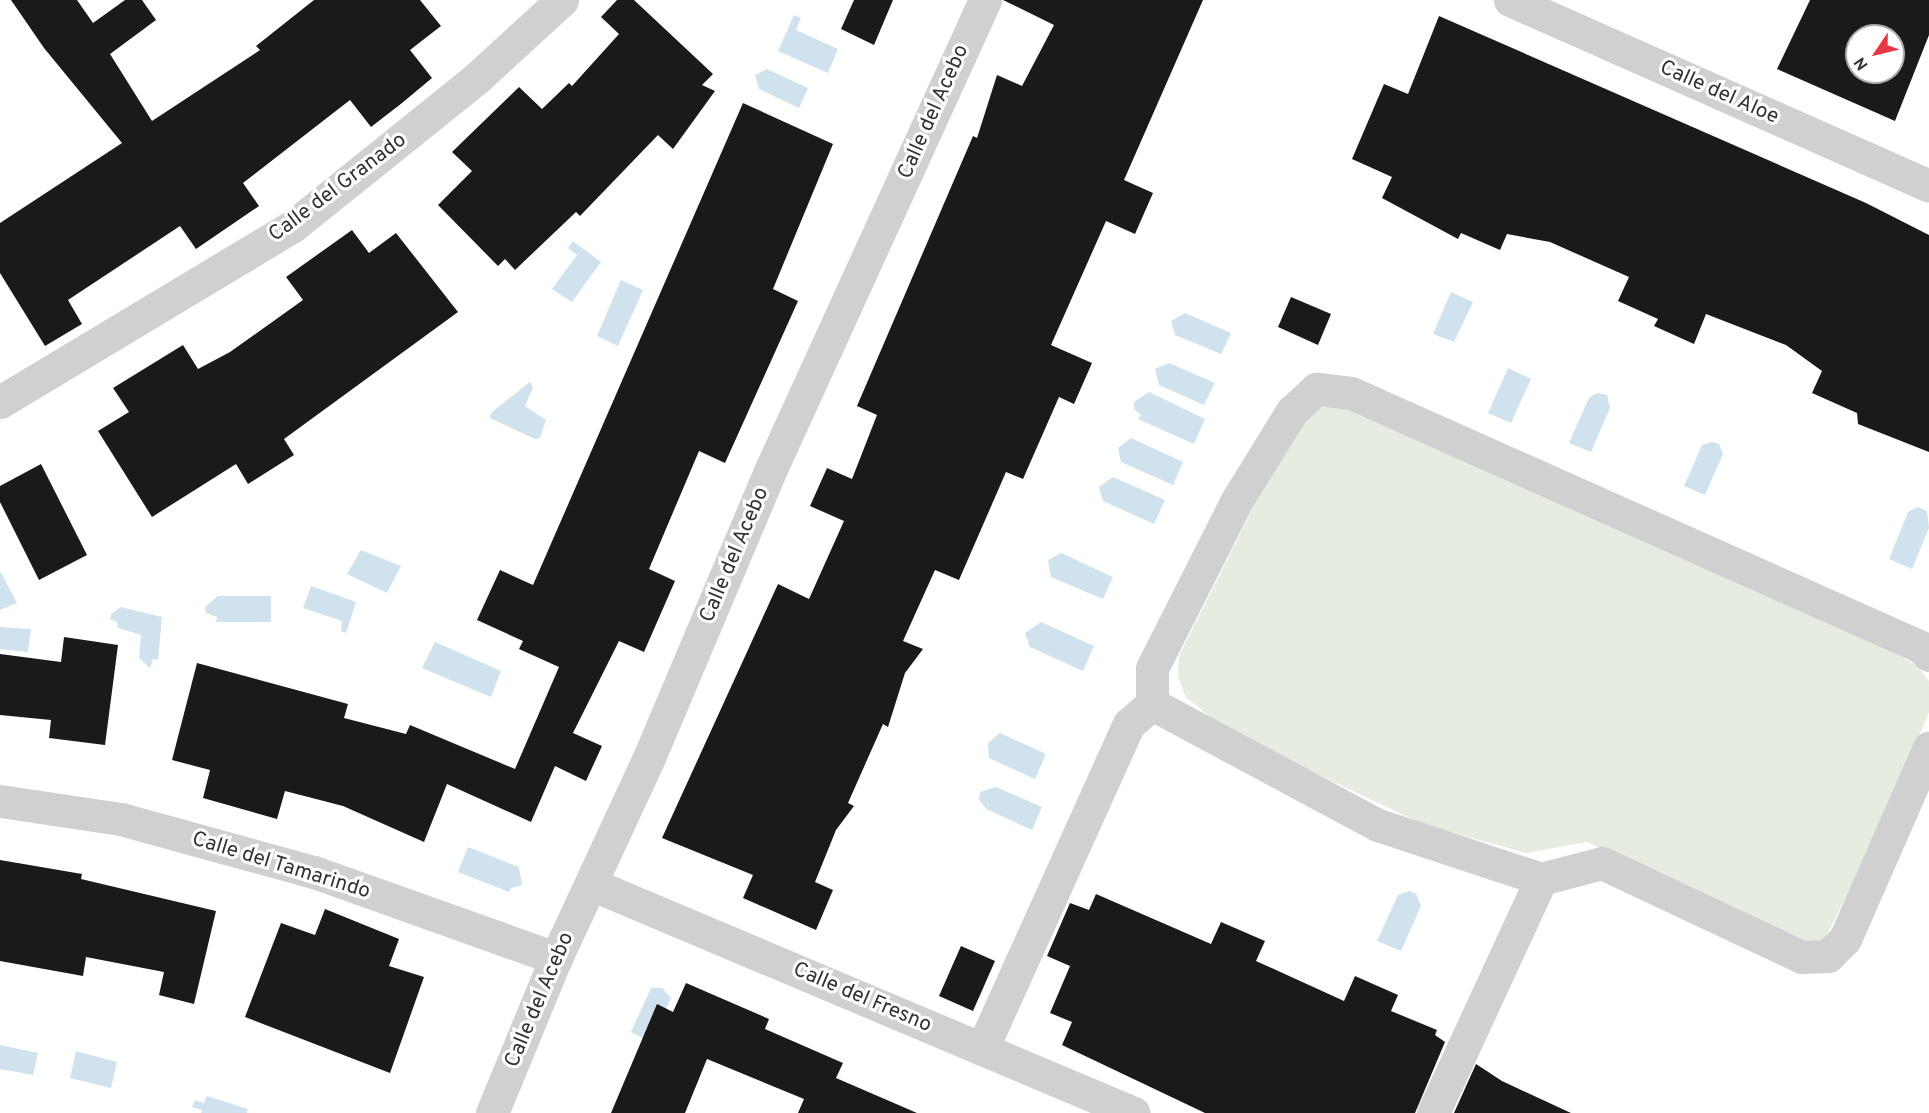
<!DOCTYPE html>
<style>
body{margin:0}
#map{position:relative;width:1929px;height:1113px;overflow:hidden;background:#fff;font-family:Overpass,sans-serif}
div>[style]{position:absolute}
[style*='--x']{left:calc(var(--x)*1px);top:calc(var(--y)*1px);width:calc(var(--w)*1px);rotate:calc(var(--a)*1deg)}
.green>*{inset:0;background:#e6ecdf}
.water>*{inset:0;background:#cfe2ee}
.building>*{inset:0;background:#1a1a1a}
.minor>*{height:33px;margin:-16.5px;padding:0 16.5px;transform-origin:16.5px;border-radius:16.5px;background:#d0d0d0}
span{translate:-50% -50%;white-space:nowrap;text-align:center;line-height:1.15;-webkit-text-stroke:6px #fff;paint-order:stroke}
.street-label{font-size:21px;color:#333}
.north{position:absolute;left:1845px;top:24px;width:60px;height:60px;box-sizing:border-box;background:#fff;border:2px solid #adadad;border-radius:50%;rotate:235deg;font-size:16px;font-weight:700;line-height:24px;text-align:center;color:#333}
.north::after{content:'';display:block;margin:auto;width:21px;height:27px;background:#e63946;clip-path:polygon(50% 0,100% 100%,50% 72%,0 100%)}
</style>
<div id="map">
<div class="green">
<i style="clip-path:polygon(1334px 404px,1882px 645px,1918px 667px,1929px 681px,1929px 712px,1890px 808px,1825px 939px,1809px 943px,1587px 842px,1526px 853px,1425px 825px,1268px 751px,1213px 719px,1185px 696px,1178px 676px,1179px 656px,1269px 476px,1297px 431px,1316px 410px)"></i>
</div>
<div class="water">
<i style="clip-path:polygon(794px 15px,801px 18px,796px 30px,838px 49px,828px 73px,778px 51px)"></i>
<i style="clip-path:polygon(767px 69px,808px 88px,799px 108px,759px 89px,755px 75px)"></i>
<i style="clip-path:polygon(573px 241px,601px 262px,572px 302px,552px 289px,577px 255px,568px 248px)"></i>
<i style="clip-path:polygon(621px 280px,643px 290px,618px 346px,597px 336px)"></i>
<i style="clip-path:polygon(1451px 292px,1473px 302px,1454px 342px,1433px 334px)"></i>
<i style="clip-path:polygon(1185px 313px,1231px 333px,1221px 354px,1175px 335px,1171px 321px)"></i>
<i style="clip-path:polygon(1169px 363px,1215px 383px,1204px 405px,1159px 385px,1155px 369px)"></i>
<i style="clip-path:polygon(1508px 368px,1531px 379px,1511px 423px,1488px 413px)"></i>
<i style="clip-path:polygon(530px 382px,533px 387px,525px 406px,546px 420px,540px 438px,535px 439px,490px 418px,492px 412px)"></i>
<i style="clip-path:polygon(1149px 392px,1205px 419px,1194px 444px,1138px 419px,1141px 415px,1134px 409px,1134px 402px)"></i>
<i style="clip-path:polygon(1597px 393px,1607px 395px,1610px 408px,1591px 452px,1569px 443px,1589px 398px)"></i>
<i style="clip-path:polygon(1131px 438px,1183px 462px,1173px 485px,1121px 462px,1118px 448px)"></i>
<i style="clip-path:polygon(1712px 442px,1719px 444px,1723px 454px,1705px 495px,1684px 486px,1702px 445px)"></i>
<i style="clip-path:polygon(1113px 477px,1165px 500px,1154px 524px,1103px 501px,1099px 487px)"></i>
<i style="clip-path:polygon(1918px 507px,1927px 511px,1929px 528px,1912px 569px,1889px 559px,1908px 512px)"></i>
<i style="clip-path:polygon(361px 550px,401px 566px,387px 593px,347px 574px)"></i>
<i style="clip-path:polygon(1061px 553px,1113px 577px,1103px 599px,1051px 577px,1048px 560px)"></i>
<i style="clip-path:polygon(0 571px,17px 603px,0 610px)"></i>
<i style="clip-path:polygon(311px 586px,356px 602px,346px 633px,341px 631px,342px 621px,303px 608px)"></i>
<i style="clip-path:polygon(218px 596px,271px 596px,271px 622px,216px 622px,217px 617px,206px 613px,205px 607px)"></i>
<i style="clip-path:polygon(121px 607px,162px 617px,158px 660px,153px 659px,150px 668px,139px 658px,141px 635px,118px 628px,117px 622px,110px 619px,111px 614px)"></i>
<i style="clip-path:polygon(1041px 622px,1094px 646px,1083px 671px,1030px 647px,1025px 633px)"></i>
<i style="clip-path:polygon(0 627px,31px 629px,28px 652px,0 649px)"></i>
<i style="clip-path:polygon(435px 642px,501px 671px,491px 697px,422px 668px)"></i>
<i style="clip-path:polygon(1000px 733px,1046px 754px,1035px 779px,989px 758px,988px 743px)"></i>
<i style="clip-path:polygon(996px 787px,1042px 807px,1032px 830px,986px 809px,979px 799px,980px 792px)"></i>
<i style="clip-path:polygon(468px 847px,519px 867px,522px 885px,511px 888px,509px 892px,458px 872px)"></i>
<i style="clip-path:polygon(1409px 891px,1416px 894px,1421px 906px,1401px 951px,1377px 941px,1398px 895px)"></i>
<i style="clip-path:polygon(651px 988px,662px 988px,671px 998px,651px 1042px,631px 1032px)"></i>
<i style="clip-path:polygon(0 1045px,38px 1053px,33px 1075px,0 1069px)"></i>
<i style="clip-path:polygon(76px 1051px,117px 1062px,111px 1088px,70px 1078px)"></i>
<i style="clip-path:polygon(207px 1096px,248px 1109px,247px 1113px,201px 1113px,202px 1110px,192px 1107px,195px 1100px,204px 1103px)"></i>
</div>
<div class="building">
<i style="clip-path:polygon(11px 0,77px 0,93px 23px,125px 0,142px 0,156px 20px,110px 54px,152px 121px,260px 50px,256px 46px,314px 0,420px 0,441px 26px,410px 50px,432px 78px,402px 103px,371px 127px,350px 100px,243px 183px,259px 206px,196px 249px,180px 226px,68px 300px,82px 324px,45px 346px,0 273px,0 223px,122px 143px,44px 48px)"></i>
<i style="clip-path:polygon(617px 0,634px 0,713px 74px,702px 85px,715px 91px,673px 149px,658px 135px,580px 216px,576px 212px,515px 270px,505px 259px,498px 266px,438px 205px,472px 171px,452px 152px,519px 87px,542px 109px,569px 83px,572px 86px,619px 34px,601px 17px)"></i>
<i style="clip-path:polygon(854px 0,893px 0,874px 45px,841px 29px)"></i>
<i style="clip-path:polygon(1003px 0,1203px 0,1124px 180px,1153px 193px,1135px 234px,1106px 221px,1051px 345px,1092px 363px,1074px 404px,1059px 397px,1023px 479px,1006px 472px,959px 580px,935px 570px,903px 641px,923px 649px,905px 673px,888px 727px,883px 724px,848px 803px,854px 806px,836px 830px,815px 882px,833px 890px,816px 930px,743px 898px,753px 875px,662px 838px,778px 584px,809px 599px,844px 521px,810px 506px,827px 468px,852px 479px,877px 415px,857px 406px,973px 136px,977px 138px,997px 75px,1022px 86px,1054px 25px)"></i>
<i style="clip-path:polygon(evenodd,1810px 0,1929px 0,1929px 35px,1895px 121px,1777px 69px,1810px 0,1857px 36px,1893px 36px,1893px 72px,1857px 72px,1857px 36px)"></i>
<i style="clip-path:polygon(1439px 16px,1866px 203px,1929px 235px,1929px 452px,1858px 424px,1857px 413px,1812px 393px,1822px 371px,1786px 345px,1706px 314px,1694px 344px,1654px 326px,1658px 319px,1618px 301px,1629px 277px,1550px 242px,1507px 234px,1500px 250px,1461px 233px,1458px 239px,1382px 198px,1392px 177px,1352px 159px,1384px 84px,1408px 94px)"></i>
<i style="clip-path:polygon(743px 103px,833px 144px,773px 289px,798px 301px,725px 463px,699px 451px,649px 569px,675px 581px,644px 652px,619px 641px,573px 733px,602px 746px,586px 781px,555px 766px,531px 822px,447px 784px,424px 842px,343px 806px,285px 791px,277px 819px,203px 798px,210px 770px,172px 760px,197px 663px,348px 704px,344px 718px,406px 734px,410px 725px,515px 769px,559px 667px,519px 649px,523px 641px,477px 620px,500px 570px,533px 585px)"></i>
<i style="clip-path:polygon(352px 230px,369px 253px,396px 233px,458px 312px,284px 439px,294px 455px,248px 484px,236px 464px,152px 517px,98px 431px,129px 412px,113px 388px,183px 345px,198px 369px,230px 352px,303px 300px,286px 277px)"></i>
<i style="clip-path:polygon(1291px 297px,1331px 314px,1318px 345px,1278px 327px)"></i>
<i style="clip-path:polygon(41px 464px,87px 555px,39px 580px,0 502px,0 486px)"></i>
<i style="clip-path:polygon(64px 637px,118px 645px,105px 745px,49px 738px,51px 720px,0 715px,0 654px,61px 662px)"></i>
<i style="clip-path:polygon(0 860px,82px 874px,81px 879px,216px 911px,194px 1004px,159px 995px,164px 972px,86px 957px,83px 976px,0 961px)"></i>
<i style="clip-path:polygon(1096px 894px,1211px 944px,1221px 922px,1265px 941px,1256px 961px,1344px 1001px,1355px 976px,1398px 995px,1391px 1011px,1437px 1030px,1435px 1035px,1445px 1042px,1415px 1113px,1205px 1113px,1062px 1045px,1072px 1022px,1050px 1013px,1070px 966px,1047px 956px,1070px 903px,1089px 910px)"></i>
<i style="clip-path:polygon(325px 909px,399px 939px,389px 966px,424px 977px,390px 1073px,245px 1017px,281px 923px,315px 935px)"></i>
<i style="clip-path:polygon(961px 946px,995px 961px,973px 1011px,939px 996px)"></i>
<i style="clip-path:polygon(686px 983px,769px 1019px,765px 1029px,843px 1063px,836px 1078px,917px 1113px,798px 1113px,804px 1099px,707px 1059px,685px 1113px,611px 1113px,657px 1004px,673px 1012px)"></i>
<i style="clip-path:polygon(1476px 1064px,1502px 1081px,1571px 1113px,1454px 1113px)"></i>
</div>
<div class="minor">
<i style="--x:1510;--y:0;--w:458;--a:23.9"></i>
<i style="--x:0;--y:402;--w:342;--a:-31"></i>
<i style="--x:293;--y:226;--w:238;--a:-38.8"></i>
<i style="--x:478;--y:77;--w:114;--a:-42.5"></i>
<i style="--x:1929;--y:655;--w:13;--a:-138"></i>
<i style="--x:1919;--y:646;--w:622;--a:-155.99"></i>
<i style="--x:1351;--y:393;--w:35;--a:-173"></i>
<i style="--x:1316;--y:389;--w:33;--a:137"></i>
<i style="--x:1292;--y:411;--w:105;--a:121.7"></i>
<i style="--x:1237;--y:500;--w:188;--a:116.8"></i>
<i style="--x:1152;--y:668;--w:36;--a:90"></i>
<i style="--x:1152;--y:704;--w:256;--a:28.2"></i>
<i style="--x:1378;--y:825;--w:172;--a:18.3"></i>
<i style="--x:1541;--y:879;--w:63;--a:-14.7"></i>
<i style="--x:1602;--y:863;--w:221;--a:25.2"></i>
<i style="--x:1802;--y:957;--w:26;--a:-2"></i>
<i style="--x:1828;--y:956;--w:24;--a:-45"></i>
<i style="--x:1845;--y:939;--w:209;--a:-66.3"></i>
<i style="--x:0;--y:801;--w:122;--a:8.5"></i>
<i style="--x:121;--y:819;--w:200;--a:15.4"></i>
<i style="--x:314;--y:872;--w:257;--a:19.6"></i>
<i style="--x:591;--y:884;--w:589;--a:22.87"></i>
<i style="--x:982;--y:1049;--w:357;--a:-65.7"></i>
<i style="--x:1129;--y:724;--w:30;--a:-41"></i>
<i style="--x:492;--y:1113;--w:168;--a:-67.6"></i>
<i style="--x:556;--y:958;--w:218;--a:-65.1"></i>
<i style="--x:648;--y:760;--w:316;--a:-67.1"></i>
<i style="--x:771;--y:469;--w:516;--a:-65.47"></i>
<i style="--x:1433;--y:1113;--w:258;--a:-65.2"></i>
</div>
<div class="street-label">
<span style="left:1719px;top:93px;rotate:24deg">Calle del Aloe</span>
<span style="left:934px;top:112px;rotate:-66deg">Calle del Acebo</span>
<span style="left:338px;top:188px;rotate:-37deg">Calle del Granado</span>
<span style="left:735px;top:555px;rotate:-67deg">Calle del Acebo</span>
<span style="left:281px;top:866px;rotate:17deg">Calle del Tamarindo</span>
<span style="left:862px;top:998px;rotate:23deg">Calle del Fresno</span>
<span style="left:540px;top:1000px;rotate:-67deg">Calle del Acebo</span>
</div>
<div class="north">N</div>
</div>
